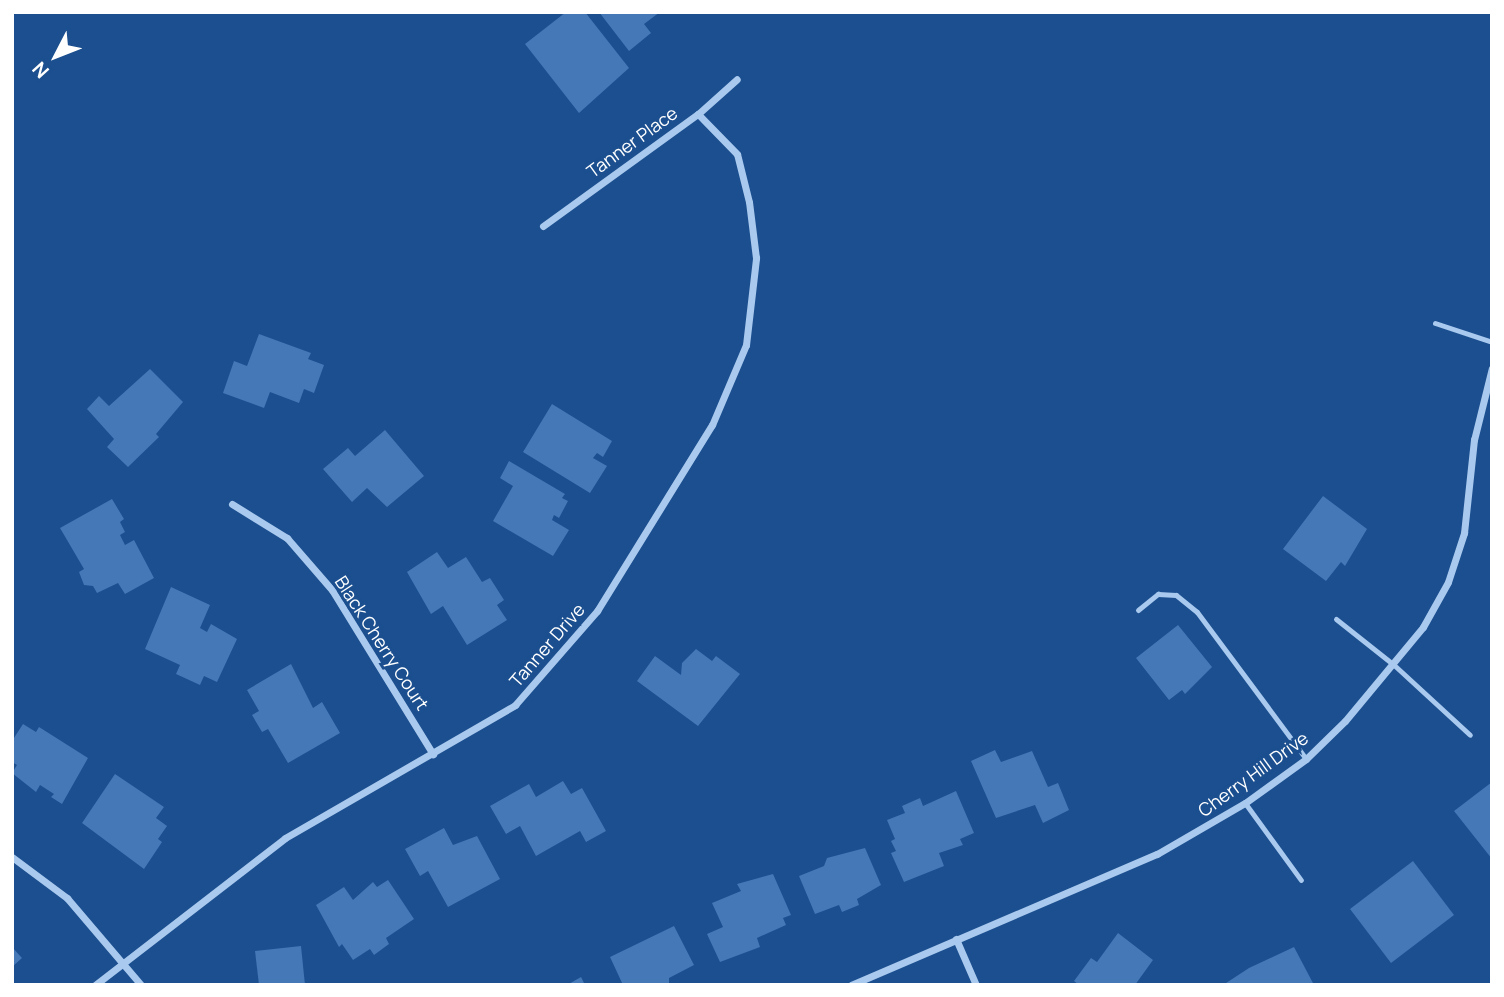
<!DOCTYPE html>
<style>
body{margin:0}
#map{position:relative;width:1504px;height:997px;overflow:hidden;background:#1b4f8f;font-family:Manrope,sans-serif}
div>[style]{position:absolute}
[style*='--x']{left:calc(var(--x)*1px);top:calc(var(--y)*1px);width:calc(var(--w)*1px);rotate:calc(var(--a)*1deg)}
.building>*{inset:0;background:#4478b7}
.service>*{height:5px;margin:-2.5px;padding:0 2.5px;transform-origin:2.5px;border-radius:2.5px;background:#a9c9ee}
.minor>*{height:7px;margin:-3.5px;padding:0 3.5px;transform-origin:3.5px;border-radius:3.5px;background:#a9c9ee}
span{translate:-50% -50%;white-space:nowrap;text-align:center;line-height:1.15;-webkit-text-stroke:6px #1b4f8f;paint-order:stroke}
.street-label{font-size:18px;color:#fff}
.frame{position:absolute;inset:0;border:14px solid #fff;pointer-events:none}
.north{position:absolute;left:21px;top:21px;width:70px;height:70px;-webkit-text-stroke:5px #1b4f8f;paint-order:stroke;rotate:228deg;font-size:19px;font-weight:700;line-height:28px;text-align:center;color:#fff}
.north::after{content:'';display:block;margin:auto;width:24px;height:32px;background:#fff;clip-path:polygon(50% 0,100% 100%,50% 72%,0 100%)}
</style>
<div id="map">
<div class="building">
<i style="clip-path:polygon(566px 12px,585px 12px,629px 68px,579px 113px,525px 44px)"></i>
<i style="clip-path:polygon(599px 12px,660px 12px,644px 24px,651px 33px,629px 51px)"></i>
<i style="clip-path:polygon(259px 334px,311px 353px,308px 359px,324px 365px,314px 393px,304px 389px,299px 403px,270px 392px,264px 408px,223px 393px,234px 361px,247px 366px)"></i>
<i style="clip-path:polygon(150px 369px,183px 402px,156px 434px,159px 437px,128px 467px,107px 447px,114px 439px,87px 409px,99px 396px,109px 406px)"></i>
<i style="clip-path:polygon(552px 404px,612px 441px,603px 457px,597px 453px,593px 458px,607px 466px,590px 493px,523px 452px)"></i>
<i style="clip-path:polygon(385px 430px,424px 476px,387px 507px,367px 488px,352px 502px,323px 469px,348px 448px,355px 456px)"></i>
<i style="clip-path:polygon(509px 461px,565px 494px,562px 498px,568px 501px,559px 518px,554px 515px,552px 520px,569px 530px,553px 556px,493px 521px,513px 486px,500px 478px)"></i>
<i style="clip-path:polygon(1323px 496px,1367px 529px,1345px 566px,1341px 562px,1326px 581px,1283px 549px)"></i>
<i style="clip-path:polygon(112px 499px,124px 519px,120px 522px,125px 532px,120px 535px,125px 545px,134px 540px,154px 578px,125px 594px,118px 583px,97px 593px,93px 586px,84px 585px,79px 572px,84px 569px,60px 528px)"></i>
<i style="clip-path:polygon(437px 552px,448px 568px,466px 557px,482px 582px,490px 578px,504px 600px,497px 605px,507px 620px,467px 645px,443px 606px,431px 614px,407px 572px)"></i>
<i style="clip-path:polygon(171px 587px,210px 605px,200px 628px,207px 632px,211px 624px,237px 639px,217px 682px,204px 676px,200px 685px,176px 674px,180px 665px,145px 649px)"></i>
<i style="clip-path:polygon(1178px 625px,1212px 667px,1185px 694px,1182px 690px,1169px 700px,1136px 658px)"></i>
<i style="clip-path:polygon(696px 649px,712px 661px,716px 656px,740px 674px,698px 726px,637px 681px,655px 656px,681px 675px,682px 663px)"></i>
<i style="clip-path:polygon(291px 664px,313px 708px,322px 702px,340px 733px,288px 763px,268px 729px,262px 732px,252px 715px,259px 711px,247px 690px)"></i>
<i style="clip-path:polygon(23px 724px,36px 732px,39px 727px,88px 758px,62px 804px,51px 797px,54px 794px,40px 785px,36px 792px,12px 773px,17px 765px,12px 762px,12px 741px)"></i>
<i style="clip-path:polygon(995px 750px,1001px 762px,1032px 751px,1048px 787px,1058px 783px,1069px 810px,1043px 823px,1035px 805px,996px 818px,971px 761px)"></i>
<i style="clip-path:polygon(115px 774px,164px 807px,156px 818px,167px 826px,158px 839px,162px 842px,144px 869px,82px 823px)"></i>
<i style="clip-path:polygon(563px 781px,571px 794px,582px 788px,606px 831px,586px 842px,580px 831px,536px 856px,520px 826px,506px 834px,490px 806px,529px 784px,536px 797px)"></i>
<i style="clip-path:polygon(1492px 782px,1492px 859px,1454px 811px)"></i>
<i style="clip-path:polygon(956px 791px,974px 833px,960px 839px,963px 845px,939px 853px,944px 866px,904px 882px,891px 853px,896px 851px,891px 841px,895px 839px,887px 820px,905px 813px,902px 806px,920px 798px,923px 806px)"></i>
<i style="clip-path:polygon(444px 828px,453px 845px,477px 836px,500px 879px,448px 907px,428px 871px,420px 876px,405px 849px)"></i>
<i style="clip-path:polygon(865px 848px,881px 885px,857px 899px,859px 905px,842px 912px,839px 905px,815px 914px,799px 876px,824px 866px,827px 858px)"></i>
<i style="clip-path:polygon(1413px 861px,1454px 915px,1391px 963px,1350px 909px)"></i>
<i style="clip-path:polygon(773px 874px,791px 915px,783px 918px,786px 925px,757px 938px,760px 947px,720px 962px,707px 934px,723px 927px,712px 903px,741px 891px,737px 884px)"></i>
<i style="clip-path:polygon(388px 880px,414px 919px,386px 938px,389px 944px,374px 955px,370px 949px,353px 960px,342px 944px,339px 947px,316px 905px,344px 887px,353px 900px,373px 882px,377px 887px)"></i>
<i style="clip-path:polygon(674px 926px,694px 965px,669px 978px,669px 985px,623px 985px,610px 957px)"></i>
<i style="clip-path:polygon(1118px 933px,1153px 960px,1135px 985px,1079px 985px,1074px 981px,1091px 958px,1097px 962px)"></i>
<i style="clip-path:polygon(301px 946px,305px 985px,259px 985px,255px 951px)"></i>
<i style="clip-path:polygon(12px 947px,22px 958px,12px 967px)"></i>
<i style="clip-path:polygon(1294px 947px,1314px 985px,1223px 985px,1249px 968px)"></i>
<i style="clip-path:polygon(581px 977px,585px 985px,567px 985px)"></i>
</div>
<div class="service">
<i style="--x:1435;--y:323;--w:60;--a:18.4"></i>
<i style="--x:1138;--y:610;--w:26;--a:-39"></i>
<i style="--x:1158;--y:594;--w:18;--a:3"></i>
<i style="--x:1176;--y:595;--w:27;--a:39"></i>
<i style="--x:1197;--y:612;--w:183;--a:53.4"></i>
<i style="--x:1336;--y:619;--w:74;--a:38.4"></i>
<i style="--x:1394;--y:665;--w:103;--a:42.6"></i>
<i style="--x:1245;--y:803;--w:95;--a:54"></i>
</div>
<div class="minor">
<i style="--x:543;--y:226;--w:191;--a:-35.9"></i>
<i style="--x:698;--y:114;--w:52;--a:-41.9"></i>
<i style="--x:232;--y:504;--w:65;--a:31.7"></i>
<i style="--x:287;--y:538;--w:69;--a:49.1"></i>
<i style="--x:332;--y:590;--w:193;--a:58.4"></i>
<i style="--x:12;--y:857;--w:69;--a:36.7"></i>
<i style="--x:67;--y:898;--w:114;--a:49.6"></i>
<i style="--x:956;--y:939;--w:50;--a:66.5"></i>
<i style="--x:95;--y:985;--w:240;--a:-37.7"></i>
<i style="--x:285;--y:838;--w:266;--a:-30"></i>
<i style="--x:515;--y:705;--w:125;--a:-48.9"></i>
<i style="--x:597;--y:611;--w:219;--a:-58.3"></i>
<i style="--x:712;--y:425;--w:87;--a:-67"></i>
<i style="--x:746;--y:345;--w:88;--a:-83.4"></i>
<i style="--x:756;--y:258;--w:56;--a:-97.1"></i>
<i style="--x:749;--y:202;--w:49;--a:-104"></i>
<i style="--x:737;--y:154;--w:56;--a:-134.3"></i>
<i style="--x:851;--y:985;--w:333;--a:-23.2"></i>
<i style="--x:1157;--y:854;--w:102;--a:-30.1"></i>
<i style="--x:1245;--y:803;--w:75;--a:-35.8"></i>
<i style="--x:1306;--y:759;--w:54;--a:-44.3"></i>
<i style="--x:1345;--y:721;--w:122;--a:-50.3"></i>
<i style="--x:1423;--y:627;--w:51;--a:-60.9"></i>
<i style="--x:1448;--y:582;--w:52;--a:-71.9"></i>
<i style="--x:1464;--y:533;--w:94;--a:-83.9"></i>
<i style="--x:1474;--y:440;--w:74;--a:-76"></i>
</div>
<div class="street-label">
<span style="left:632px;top:142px;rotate:-36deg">Tanner Place</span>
<span style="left:382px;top:643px;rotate:57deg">Black Cherry Court</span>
<span style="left:547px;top:645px;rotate:-49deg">Tanner Drive</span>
<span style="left:1253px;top:774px;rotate:-36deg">Cherry Hill Drive</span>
</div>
<div class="frame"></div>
<div class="north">N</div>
</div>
